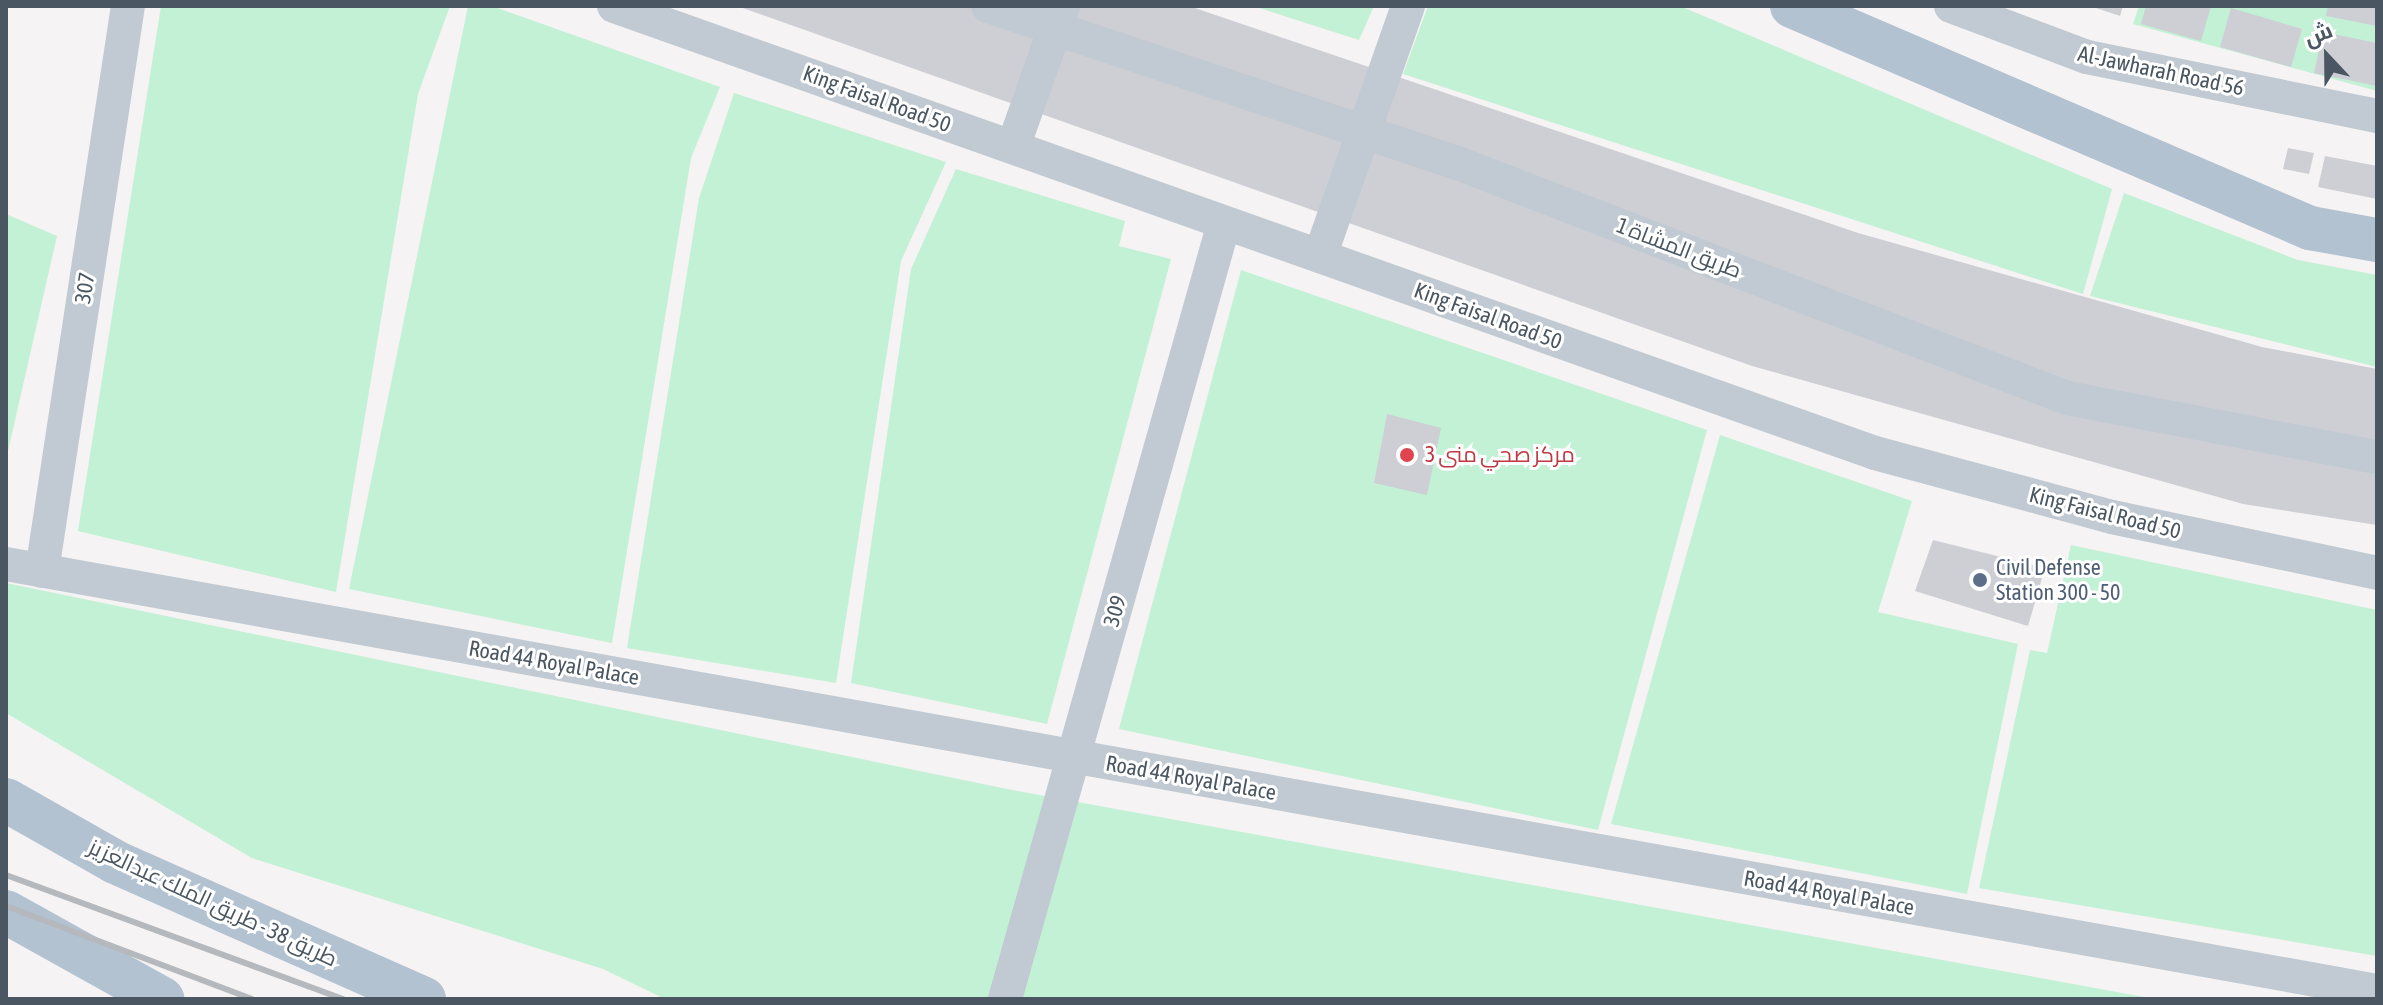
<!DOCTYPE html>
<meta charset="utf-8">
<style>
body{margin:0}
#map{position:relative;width:2383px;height:1005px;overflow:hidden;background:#f5f3f3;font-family:"Asap Condensed",Cairo,sans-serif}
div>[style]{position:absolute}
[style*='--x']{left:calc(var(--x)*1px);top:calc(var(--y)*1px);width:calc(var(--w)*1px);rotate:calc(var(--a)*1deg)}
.green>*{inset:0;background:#c3f1d5}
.building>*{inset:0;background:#cdcfd5}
.street>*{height:34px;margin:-17px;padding:0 17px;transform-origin:17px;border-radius:17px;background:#c1cad2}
.primary>*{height:44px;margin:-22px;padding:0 22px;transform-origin:22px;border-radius:22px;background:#b3c2d1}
.rail>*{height:6px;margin:-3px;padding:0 3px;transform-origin:3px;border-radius:3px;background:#b5b8bd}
.dots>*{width:22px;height:22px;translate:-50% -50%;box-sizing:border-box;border:4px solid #fff;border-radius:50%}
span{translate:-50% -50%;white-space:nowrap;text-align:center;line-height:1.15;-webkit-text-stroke:6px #fff;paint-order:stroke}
.street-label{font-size:22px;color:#4a5661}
.health-label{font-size:22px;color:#be3a42}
.left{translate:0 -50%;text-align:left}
.service-label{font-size:22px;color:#4e5e75}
.frame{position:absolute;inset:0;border:8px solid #4a5661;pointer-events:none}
.north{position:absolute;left:2287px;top:16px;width:80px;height:80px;-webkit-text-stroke:6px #fff;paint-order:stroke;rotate:338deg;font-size:22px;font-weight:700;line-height:32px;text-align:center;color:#4a5661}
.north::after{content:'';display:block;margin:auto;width:28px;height:36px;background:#4a5661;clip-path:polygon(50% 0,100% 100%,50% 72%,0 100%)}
</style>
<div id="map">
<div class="green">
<i style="clip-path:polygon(161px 6px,450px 6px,418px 94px,336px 592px,78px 531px)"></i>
<i style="clip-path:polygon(468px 6px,492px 6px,720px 87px,691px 158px,612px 643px,349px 589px)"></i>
<i style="clip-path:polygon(1253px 6px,1374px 6px,1359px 40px)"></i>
<i style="clip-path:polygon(1428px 6px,1680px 6px,2112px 189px,2083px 294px,1403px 74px)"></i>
<i style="clip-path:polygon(2139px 6px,2377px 6px,2377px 91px,2133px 24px)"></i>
<i style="clip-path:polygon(734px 93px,946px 162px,901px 261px,836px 683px,627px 648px,699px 198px)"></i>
<i style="clip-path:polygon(956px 169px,1125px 221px,1119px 246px,1171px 259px,1047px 724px,851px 683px,911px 269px)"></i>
<i style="clip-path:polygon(2124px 193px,2298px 260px,2377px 275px,2377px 367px,2090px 296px)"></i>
<i style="clip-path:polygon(6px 214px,57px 236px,6px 460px)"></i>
<i style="clip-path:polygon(1241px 270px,1707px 430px,1598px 830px,1119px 729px)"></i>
<i style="clip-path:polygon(1720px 435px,1912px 501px,1878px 612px,2018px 644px,1967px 894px,1611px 824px)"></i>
<i style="clip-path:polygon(2071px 545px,2377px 610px,2377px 956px,1979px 888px,2030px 650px,2047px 653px)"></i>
<i style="clip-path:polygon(6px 583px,1012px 790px,2155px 999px,665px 999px,603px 969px,252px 858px,6px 713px)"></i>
</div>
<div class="building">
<i style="clip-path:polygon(737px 6px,1189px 6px,1858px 233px,2262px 347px,2377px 369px,2377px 525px,2243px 504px,1752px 366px)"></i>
<i style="clip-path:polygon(2090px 6px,2123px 6px,2120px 16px)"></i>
<i style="clip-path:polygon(2146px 6px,2211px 6px,2201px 41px,2141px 24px)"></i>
<i style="clip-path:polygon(2328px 6px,2377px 7px,2377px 26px,2326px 16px)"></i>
<i style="clip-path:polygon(2231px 8px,2302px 29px,2291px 67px,2220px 47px)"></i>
<i style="clip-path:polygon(2323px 32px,2377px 43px,2377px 86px,2314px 73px)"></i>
<i style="clip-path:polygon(2288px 148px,2314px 153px,2309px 174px,2283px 169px)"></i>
<i style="clip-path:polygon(2325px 156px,2377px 166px,2377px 199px,2318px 187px)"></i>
<i style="clip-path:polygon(1387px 414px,1441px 428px,1427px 495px,1374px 483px)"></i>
<i style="clip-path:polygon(1933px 540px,2045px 568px,2028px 626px,1915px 591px)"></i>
</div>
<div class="street">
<i style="--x:614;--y:6;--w:1338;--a:19.52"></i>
<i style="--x:1875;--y:453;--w:245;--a:15.1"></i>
<i style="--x:2112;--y:517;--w:271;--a:11.9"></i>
<i style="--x:988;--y:6;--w:498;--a:18.5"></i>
<i style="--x:1460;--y:164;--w:651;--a:21.08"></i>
<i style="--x:2067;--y:398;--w:316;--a:10.8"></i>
<i style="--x:1951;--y:6;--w:145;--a:20.6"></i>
<i style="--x:2087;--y:57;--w:296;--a:11.5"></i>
<i style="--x:1013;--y:147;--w:150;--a:-70.5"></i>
<i style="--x:1320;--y:256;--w:265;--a:-70.6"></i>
<i style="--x:6;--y:564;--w:2409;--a:10.21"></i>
<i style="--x:42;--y:571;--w:572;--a:-81.35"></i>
<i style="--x:1005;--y:999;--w:806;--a:-74.24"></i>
</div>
<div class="primary">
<i style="--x:1792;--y:6;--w:564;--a:23.2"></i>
<i style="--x:2310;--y:228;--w:68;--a:10.2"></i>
<i style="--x:6;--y:800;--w:125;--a:29.6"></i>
<i style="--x:115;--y:862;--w:338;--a:23.9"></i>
<i style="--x:6;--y:912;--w:179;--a:29.1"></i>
</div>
<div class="rail">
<i style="--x:6;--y:875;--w:359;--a:20.2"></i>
<i style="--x:6;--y:906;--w:263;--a:20.7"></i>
</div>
<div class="dots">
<i style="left:1407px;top:455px;background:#e0444e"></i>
<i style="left:1980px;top:580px;background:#5c6f8a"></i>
</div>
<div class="street-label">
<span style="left:2161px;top:71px;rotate:12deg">Al-Jawharah Road 56</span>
<span style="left:877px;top:99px;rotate:20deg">King Faisal Road 50</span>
<span style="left:1679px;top:248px;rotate:21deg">طريق المشاة 1</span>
<span style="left:85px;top:288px;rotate:-81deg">307</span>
<span style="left:1488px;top:316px;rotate:20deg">King Faisal Road 50</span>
<span style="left:2105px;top:513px;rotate:14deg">King Faisal Road 50</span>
<span style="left:1115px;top:611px;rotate:-74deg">309</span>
<span style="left:554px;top:663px;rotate:10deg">Road 44 Royal Palace</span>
<span style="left:1191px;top:778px;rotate:10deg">Road 44 Royal Palace</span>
<span style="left:1829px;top:893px;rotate:10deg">Road 44 Royal Palace</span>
<span style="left:213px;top:903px;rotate:25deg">طريق 38 - طريق الملك عبدالعزيز</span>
</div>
<div class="health-label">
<span class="left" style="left:1425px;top:455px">مركز صحي منى 3</span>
</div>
<div class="service-label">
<span class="left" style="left:1996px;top:580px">Civil Defense<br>Station 300 - 50</span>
</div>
<div class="frame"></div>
<div class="north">ش</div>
</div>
